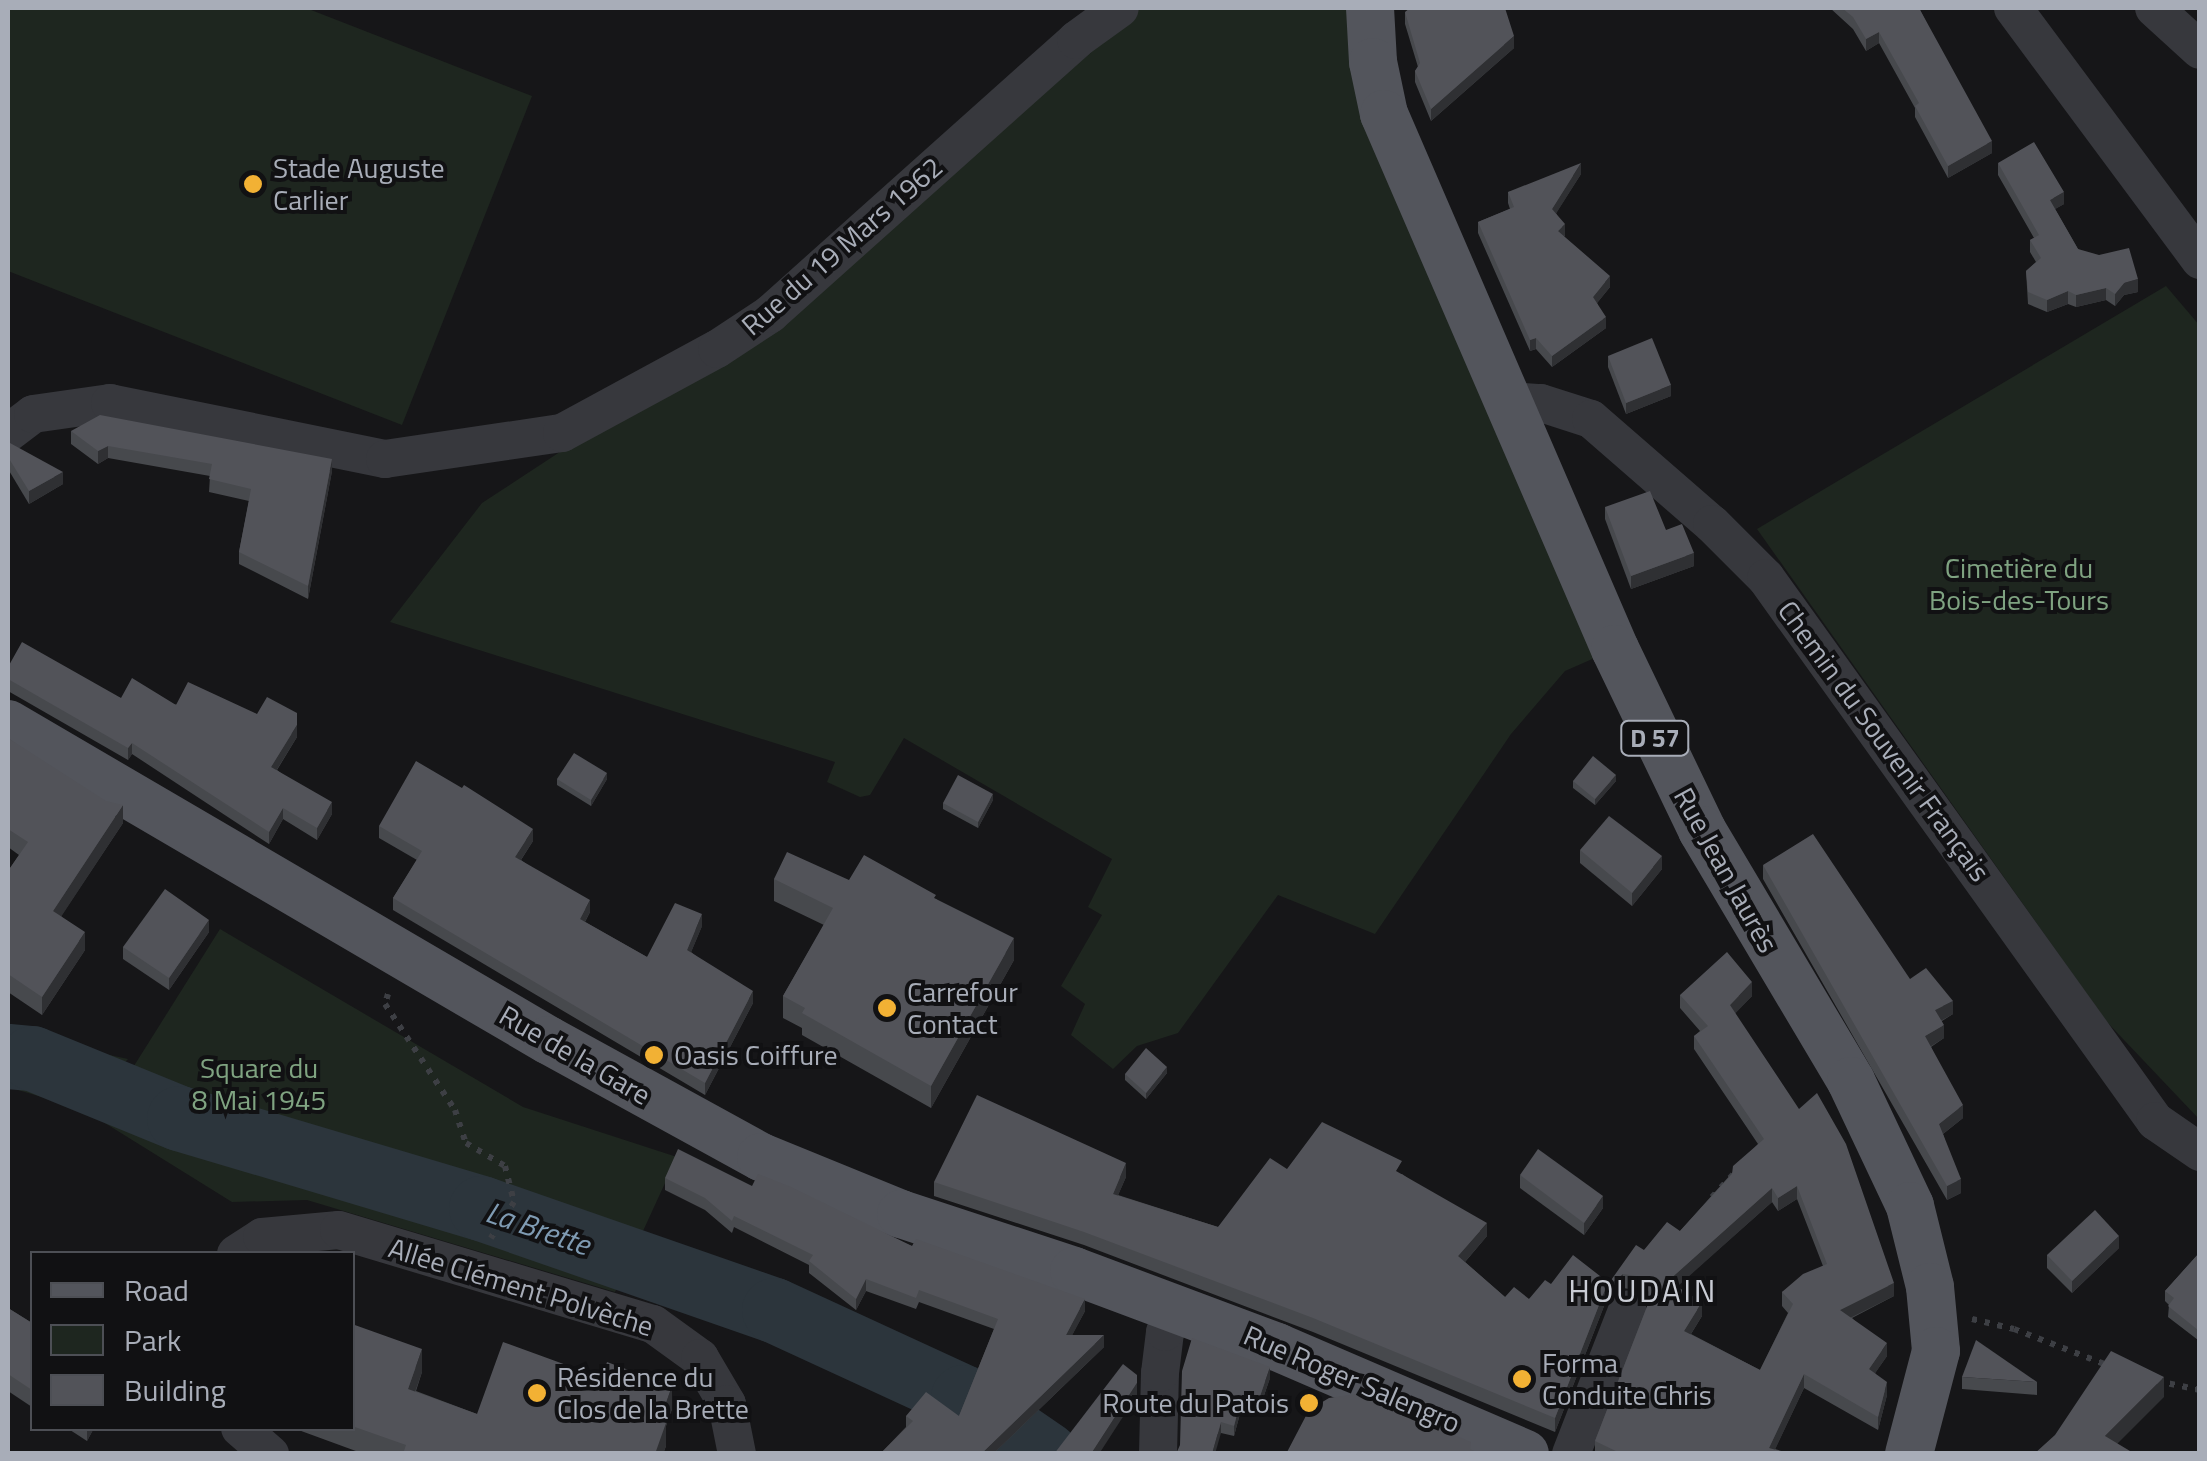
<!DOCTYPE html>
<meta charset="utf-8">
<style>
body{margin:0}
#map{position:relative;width:2207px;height:1461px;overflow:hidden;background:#161618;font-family:"Titillium Web",sans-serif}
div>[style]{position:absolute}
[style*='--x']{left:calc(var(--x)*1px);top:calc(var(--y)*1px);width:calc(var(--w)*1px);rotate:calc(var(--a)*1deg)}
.green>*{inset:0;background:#1e261f}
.river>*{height:65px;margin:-32.5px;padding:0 32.5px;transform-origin:32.5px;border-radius:32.5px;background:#2c353c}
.path>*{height:6px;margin-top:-3px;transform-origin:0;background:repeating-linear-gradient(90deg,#3d3f44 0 5px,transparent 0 13px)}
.minor>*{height:38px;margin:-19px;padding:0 19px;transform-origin:19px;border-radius:19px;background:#37383d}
.major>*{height:48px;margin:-24px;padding:0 24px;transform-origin:24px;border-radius:24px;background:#53555c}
.wall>*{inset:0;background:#47494d}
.shaded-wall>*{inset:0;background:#2f3033}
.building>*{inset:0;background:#525359}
.dots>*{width:28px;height:28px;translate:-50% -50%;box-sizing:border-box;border:5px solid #111113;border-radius:50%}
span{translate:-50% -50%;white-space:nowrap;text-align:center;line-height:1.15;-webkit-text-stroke:8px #111113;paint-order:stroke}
.shield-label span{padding:2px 8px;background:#111113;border:2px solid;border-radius:8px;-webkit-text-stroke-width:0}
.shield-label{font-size:25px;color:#a8adb8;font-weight:700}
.poi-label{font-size:28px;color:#a8adb8}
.left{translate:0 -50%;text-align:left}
.right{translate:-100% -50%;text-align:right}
.street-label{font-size:28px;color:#a8adb8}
.park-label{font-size:28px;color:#7fa381}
.water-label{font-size:30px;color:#7f9bb3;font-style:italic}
.quarter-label{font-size:32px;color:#c9ccd4;letter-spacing:2.5px}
.frame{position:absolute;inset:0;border:10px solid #a8adb8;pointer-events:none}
.legend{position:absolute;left:30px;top:1251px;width:325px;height:180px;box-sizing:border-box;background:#111113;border:2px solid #4d4f55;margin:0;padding:12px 18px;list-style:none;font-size:30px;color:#a8adb8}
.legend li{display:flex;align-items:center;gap:20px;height:50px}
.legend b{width:50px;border:2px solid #4d4f55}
</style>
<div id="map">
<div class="green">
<i style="clip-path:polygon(8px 8px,306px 8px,532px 96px,402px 425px,8px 271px)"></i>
<i style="clip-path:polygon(1120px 8px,1370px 8px,1373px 62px,1615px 649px,1565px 671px,1511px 734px,1375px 934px,1278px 895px,1178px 1033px,1137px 1046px,1113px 1069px,1071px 1035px,1085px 1004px,1061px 986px,1102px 915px,1088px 907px,1112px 859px,904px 738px,870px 795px,860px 797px,827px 782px,835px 762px,390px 622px,482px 503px,770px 314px)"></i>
<i style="clip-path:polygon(2166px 286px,2200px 326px,2199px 1119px,2106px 1021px,1757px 529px)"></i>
<i style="clip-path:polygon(220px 929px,523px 1107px,677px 1157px,615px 1292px,307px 1200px,232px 1202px,100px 1120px)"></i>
<i style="clip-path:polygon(8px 1032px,9px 1033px,128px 1059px,82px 1109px,8px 1087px)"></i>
</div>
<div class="river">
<i style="--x:8;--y:1056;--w:24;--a:5"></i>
<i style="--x:32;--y:1058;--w:159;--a:22.2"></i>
<i style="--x:179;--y:1118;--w:315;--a:16.6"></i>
<i style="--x:481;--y:1208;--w:310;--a:19.2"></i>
<i style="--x:774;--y:1310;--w:208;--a:24.7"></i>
<i style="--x:963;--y:1397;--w:101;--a:34.5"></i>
</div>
<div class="path">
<i style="--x:388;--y:994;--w:10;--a:107"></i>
<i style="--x:385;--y:1004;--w:127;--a:56.6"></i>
<i style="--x:455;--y:1110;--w:35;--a:72"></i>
<i style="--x:466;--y:1143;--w:45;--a:30.5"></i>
<i style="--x:505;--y:1166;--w:37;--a:76"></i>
<i style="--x:514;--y:1202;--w:43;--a:122.6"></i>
<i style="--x:1712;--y:1197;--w:37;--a:-47"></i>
<i style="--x:1972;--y:1319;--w:43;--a:13.4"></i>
<i style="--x:2014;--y:1329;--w:100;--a:21.2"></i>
<i style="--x:2157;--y:1381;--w:44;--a:11.8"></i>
</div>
<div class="minor">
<i style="--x:2013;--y:8;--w:314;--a:53.4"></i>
<i style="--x:2154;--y:8;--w:62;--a:42.4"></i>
<i style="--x:1510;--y:401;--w:31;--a:4"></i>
<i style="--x:1541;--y:403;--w:52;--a:17.7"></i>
<i style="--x:1591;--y:419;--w:160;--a:41"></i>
<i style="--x:1712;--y:524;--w:76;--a:45"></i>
<i style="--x:1766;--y:578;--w:668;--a:54.38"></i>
<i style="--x:2155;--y:1121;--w:55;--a:34.6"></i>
<i style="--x:8;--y:433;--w:31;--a:-37"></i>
<i style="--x:33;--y:414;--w:78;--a:-8.1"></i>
<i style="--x:110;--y:403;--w:281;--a:11.5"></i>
<i style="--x:385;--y:459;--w:179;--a:-8.4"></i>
<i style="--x:562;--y:433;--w:176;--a:-28.5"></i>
<i style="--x:717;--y:349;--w:64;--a:-33.4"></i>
<i style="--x:770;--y:314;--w:411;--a:-41.8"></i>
<i style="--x:1076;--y:40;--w:54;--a:-36"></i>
<i style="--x:236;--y:1254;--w:31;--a:-33"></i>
<i style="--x:262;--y:1237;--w:77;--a:-5.2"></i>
<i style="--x:339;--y:1230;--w:328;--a:16.7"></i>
<i style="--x:653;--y:1324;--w:58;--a:35.9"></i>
<i style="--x:700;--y:1358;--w:53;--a:59.6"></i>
<i style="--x:727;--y:1404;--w:51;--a:78.7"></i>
<i style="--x:240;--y:1428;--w:40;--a:41"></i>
<i style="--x:1158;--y:1454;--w:81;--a:-88.6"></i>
<i style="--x:1160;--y:1373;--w:41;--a:-83"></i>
<i style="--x:1165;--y:1332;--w:26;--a:-61"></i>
<i style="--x:1571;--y:1454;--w:155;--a:-68.7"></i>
</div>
<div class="major">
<i style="--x:1370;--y:8;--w:54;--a:86.8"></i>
<i style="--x:1373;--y:62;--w:53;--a:78.1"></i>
<i style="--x:1384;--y:114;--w:583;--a:66.65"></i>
<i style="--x:1615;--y:649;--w:201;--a:64.3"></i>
<i style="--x:1702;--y:830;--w:292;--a:59.3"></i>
<i style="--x:1851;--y:1081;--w:138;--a:64.7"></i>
<i style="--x:1910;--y:1206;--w:83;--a:76.1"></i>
<i style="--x:1930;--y:1287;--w:64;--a:84.6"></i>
<i style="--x:1936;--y:1351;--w:106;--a:104.7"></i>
<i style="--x:8;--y:724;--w:626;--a:30.34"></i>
<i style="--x:548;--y:1040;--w:243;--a:28.8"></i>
<i style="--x:761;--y:1157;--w:151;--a:22.2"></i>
<i style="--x:901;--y:1214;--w:182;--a:18.2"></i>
<i style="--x:1074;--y:1271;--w:217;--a:20.5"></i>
<i style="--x:1277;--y:1347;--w:270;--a:23.3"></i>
</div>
<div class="wall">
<i style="clip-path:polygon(1830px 8px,1919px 8px,1992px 153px,1948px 178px,1915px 117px,1915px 108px,1879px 43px,1866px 51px,1853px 29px)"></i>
<i style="clip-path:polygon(1405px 12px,1514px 48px,1431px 121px,1415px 82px,1415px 71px,1418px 67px,1405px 24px)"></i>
<i style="clip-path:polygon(1998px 163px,2064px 204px,2055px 209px,2078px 249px,2138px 292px,2124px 295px,2115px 306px,2106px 300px,2076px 307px,2068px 304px,2047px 312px,2028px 304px,2026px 271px,2036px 262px,2030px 252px,2030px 240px,2034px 238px,1998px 175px)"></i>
<i style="clip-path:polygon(1581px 174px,1556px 213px,1565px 235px,1564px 237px,1610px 287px,1597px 303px,1606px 328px,1552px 367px,1536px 349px,1530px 351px,1478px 233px,1478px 222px,1510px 209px,1508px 203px,1508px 192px)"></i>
<i style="clip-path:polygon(1608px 356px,1671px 396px,1626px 414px,1608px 367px)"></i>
<i style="clip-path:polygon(71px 431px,332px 471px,308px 599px,239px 564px,239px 552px,249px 501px,209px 492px,210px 476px,108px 458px,98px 464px,71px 444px)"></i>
<i style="clip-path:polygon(8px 442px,63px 484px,29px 504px,8px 469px)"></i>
<i style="clip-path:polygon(1605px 507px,1666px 530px,1694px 566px,1631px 589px,1605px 519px)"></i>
<i style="clip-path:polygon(8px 667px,121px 698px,257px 714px,297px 737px,277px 770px,332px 814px,317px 840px,283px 819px,269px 844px,132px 754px,128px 760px,8px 691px)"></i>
<i style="clip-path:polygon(8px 738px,123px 823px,61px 916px,85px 950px,42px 1015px,8px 992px,8px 871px,19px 855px,8px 847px)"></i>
<i style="clip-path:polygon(557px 779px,607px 779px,591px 806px,557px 785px)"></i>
<i style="clip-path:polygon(1573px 781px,1616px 781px,1595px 805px,1573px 788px)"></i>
<i style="clip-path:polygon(993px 800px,978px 828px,943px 809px,943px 803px)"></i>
<i style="clip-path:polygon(379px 826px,533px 841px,521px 860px,590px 912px,585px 922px,647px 957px,702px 926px,691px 952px,753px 1003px,705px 1095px,393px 910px,393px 898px,417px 860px,379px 838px)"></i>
<i style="clip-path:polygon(1580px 850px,1662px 869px,1632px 906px,1580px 863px)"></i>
<i style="clip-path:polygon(1763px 865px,1953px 1014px,1942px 1021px,1944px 1038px,1931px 1047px,1963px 1118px,1943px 1134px,1961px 1193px,1947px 1200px,1763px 879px)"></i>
<i style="clip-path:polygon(774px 879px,849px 880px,936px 899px,1014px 960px,931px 1108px,802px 1035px,802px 1028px,783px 1018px,783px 996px,824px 925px,774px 901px)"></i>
<i style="clip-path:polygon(209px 932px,169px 990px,123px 959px,123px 947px)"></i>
<i style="clip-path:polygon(evenodd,1680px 995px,1752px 996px,1735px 1013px,1894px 1296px,1852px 1318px,1887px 1356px,1875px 1373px,1887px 1395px,1878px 1430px,1804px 1388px,1775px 1449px,1791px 1454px,1595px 1454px,1595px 1441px,1648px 1304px,1636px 1290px,1623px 1288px,1606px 1301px,1555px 1432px,1313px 1332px,1084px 1245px,934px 1196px,934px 1182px,1126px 1177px,1118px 1195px,1218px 1227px,1287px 1169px,1402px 1174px,1487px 1236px,1465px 1262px,1505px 1297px,1529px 1299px,1551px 1284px,1609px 1283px,1644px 1250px,1680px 1231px,1758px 1144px,1694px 1049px,1694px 1036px,1700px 1031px,1680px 1008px,1680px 995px,1797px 1199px,1823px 1266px,1782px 1292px,1782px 1306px,1788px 1313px,1760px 1370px,1691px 1334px,1702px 1316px,1677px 1286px,1772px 1202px,1778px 1211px,1797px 1199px)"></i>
<i style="clip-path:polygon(1167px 1073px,1146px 1099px,1125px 1080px,1125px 1074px)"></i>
<i style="clip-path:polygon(1520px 1175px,1603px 1208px,1584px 1235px,1520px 1188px)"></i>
<i style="clip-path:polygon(665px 1178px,752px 1186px,1085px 1311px,1072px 1335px,1104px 1347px,993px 1454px,880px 1454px,906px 1427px,906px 1416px,959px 1416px,994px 1329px,919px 1302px,916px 1309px,866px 1291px,856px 1310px,809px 1273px,809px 1265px,734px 1227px,732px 1233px,705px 1210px,665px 1190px)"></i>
<i style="clip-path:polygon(2119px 1248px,2072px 1293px,2047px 1268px,2047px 1255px)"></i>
<i style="clip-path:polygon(2200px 1252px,2200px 1338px,2198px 1340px,2168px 1317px,2169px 1305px,2165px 1301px,2165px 1291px)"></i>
<i style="clip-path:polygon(8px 1308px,32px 1323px,32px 1407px,8px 1391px)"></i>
<i style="clip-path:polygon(352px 1324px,422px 1372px,416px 1391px,477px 1414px,672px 1409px,666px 1426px,666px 1446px,663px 1454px,364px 1454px,293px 1428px,352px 1428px)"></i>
<i style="clip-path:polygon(1962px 1377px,2037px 1382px,2037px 1395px,1962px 1389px)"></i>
<i style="clip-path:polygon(1270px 1378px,1257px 1416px,1241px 1410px,1234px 1436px,1221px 1433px,1180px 1445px)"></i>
<i style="clip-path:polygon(67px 1428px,94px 1428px,87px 1441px)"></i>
</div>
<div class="shaded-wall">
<i style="clip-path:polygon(1879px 32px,1879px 43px,1866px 51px,1866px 39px)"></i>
<i style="clip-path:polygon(1514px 36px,1514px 48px,1431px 121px,1431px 109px)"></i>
<i style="clip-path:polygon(1992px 141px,1992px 153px,1948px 178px,1948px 166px)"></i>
<i style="clip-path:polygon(1581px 163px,1581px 174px,1552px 220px,1552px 209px)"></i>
<i style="clip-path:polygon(2064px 192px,2064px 204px,2050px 212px,2050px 200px)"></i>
<i style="clip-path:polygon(1565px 224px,1565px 235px,1558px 243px,1558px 231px)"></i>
<i style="clip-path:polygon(1610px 276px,1610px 287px,1593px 308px,1593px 297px)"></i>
<i style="clip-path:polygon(2138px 279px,2138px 292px,2124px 295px,2115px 306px,2115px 294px,2124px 283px)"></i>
<i style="clip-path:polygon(2106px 288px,2106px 300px,2076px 307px,2076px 295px)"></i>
<i style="clip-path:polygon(2068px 291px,2068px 304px,2047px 312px,2047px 300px)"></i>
<i style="clip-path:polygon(1606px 317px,1606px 328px,1552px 367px,1552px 356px)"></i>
<i style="clip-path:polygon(1536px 338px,1536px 349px,1530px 351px,1530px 340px)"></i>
<i style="clip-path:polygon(1671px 385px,1671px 396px,1626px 414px,1626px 403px)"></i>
<i style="clip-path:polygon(108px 446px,108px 458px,98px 464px,98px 451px)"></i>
<i style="clip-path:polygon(332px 459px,332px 471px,308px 599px,308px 586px)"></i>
<i style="clip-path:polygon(63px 472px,63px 484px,29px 504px,29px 491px)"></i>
<i style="clip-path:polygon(1694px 553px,1694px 566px,1631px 589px,1631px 576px)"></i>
<i style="clip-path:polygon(297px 725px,297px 737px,271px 779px,271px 767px)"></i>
<i style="clip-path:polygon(132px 743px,132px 754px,128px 760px,128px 748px)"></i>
<i style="clip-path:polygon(607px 773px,607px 779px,591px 806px,591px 800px)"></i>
<i style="clip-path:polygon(1616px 775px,1616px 781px,1595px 805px,1595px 799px)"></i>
<i style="clip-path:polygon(993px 794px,993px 800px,978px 828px,978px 822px)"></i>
<i style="clip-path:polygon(332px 802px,332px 814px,317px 840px,317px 828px)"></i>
<i style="clip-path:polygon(123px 805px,123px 823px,53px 929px,53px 911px)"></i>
<i style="clip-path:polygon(283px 808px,283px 819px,269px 844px,269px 832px)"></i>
<i style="clip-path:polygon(533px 829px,533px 841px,515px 869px,515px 857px)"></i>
<i style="clip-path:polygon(1662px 856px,1662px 869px,1632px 906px,1632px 893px)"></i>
<i style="clip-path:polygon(590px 900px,590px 912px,580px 931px,580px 919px)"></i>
<i style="clip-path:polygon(702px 914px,702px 926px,687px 962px,687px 950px)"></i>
<i style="clip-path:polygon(209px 920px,209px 932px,169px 990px,169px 978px)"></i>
<i style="clip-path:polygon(85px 932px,85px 950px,42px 1015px,42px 997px)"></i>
<i style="clip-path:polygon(1014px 938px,1014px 960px,931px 1108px,931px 1086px)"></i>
<i style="clip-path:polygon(1752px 982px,1752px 996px,1730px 1019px,1730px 1005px)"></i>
<i style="clip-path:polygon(753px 991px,753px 1003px,705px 1095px,705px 1083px)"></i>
<i style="clip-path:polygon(1953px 1001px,1953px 1014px,1935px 1024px,1935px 1010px)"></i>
<i style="clip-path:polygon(1944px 1025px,1944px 1038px,1925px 1050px,1925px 1036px)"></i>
<i style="clip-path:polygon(1167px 1067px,1167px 1073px,1146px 1099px,1146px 1093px)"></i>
<i style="clip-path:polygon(1963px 1105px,1963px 1118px,1939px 1137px,1939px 1124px)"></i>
<i style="clip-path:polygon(1126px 1163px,1126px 1177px,1113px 1207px,1113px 1194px)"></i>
<i style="clip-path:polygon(1961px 1179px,1961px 1193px,1947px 1200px,1947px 1186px)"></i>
<i style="clip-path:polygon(1797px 1186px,1797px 1199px,1778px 1211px,1778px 1198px)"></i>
<i style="clip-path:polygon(1772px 1188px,1772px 1202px,1668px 1295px,1668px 1281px)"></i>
<i style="clip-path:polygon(1603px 1196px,1603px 1208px,1584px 1235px,1584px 1223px)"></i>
<i style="clip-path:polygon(1487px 1223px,1487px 1236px,1458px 1270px,1458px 1256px)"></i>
<i style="clip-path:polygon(2119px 1236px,2119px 1248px,2072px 1293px,2072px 1281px)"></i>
<i style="clip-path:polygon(1623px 1274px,1623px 1288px,1606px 1301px,1555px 1432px,1555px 1418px,1606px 1287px)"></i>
<i style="clip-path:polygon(866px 1279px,866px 1291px,856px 1310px,856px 1299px)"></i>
<i style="clip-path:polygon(1894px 1283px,1894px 1296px,1840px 1323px,1840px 1310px)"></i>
<i style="clip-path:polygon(1085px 1299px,1085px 1311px,1066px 1347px,1066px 1335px)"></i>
<i style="clip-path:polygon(1702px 1302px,1702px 1316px,1684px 1345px,1684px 1331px)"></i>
<i style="clip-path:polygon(1104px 1335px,1104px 1347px,993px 1454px,981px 1454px)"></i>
<i style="clip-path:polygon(1887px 1343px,1887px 1356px,1869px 1382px,1869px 1369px)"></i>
<i style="clip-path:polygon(422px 1349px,422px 1372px,408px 1412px,408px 1389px)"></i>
<i style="clip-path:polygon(1270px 1367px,1270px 1378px,1257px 1416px,1257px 1405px)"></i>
<i style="clip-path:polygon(1804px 1374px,1804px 1388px,1773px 1454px,1769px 1448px)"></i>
<i style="clip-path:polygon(2164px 1377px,2164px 1397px,2107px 1454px,2105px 1436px)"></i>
<i style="clip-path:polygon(1887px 1382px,1887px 1395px,1878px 1430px,1878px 1417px)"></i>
<i style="clip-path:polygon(1137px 1383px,1137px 1395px,1099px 1454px,1091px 1454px)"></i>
<i style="clip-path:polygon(672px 1386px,672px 1409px,666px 1426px,666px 1446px,663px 1454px,655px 1454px,660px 1420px)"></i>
<i style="clip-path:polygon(1241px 1399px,1241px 1410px,1234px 1436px,1234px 1426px)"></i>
<i style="clip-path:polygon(1221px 1422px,1221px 1433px,1215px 1454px,1212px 1454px)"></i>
<i style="clip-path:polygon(87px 1428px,94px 1428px,87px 1441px)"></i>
</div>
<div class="building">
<i style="clip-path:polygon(1410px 8px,1505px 8px,1514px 36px,1431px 109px,1415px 71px,1420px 63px,1405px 12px)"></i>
<i style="clip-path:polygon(1842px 8px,1919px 8px,1992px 141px,1948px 166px,1915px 106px,1919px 103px,1879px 32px,1866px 39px,1853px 17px)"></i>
<i style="clip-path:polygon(2034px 142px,2064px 192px,2050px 200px,2078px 249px,2099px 255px,2129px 248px,2138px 279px,2124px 283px,2115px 294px,2106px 288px,2076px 295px,2068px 291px,2047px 300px,2028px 292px,2026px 271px,2041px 258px,2030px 240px,2039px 235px,1998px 163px)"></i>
<i style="clip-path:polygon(1581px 163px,1552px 209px,1565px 224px,1558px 231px,1610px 276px,1593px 297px,1606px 317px,1552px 356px,1536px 338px,1530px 340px,1478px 222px,1514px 207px,1508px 192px)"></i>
<i style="clip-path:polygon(1652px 338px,1671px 385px,1626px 403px,1608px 356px)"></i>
<i style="clip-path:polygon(100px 415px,332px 459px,308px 586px,239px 552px,251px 489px,209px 479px,212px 464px,108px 446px,98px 451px,71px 431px)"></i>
<i style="clip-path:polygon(8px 442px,10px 443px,63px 472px,29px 491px,8px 457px)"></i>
<i style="clip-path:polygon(1650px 491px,1666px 530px,1682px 524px,1694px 553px,1631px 576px,1605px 507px)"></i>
<i style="clip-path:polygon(22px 642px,121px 698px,132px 678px,176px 705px,188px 682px,257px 714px,267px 697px,297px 713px,297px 725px,271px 767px,332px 802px,317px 828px,283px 808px,269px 832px,132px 743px,128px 748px,8px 679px,8px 667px)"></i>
<i style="clip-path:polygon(8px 738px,106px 801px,123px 805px,53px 911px,85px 932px,42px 997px,8px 974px,8px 871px,28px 842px,8px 829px)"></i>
<i style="clip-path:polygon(574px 753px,607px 773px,591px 800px,557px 779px)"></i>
<i style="clip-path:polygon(1593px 756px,1616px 775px,1595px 799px,1573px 781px)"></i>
<i style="clip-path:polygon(416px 761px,462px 788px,464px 785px,533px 829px,515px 857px,590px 900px,580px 919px,647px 957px,675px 903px,702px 914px,687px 950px,753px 991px,705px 1083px,393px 898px,422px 851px,379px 826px)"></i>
<i style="clip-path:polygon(958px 775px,993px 794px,978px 822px,943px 803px)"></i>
<i style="clip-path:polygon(1609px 816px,1662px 856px,1632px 893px,1580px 850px)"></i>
<i style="clip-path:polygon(1813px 834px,1910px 979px,1926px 968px,1953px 1001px,1935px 1010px,1944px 1025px,1925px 1036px,1963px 1105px,1939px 1124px,1961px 1179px,1947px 1186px,1763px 865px)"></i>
<i style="clip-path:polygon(787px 852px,849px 880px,864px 855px,936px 895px,934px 898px,1014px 938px,931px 1086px,802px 1013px,805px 1008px,783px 996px,833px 908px,774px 879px)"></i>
<i style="clip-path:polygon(165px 889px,209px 920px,169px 978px,123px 947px)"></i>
<i style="clip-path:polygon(evenodd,1727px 952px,1752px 982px,1730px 1005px,1799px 1109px,1817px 1093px,1846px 1144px,1894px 1283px,1840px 1310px,1887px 1343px,1869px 1369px,1887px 1382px,1878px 1417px,1804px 1374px,1769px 1448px,1791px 1454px,1622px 1454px,1595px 1441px,1648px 1304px,1649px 1292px,1636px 1276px,1623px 1274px,1606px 1287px,1555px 1418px,1313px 1318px,1084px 1232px,934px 1182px,977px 1095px,1126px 1163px,1113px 1194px,1218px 1227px,1270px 1158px,1287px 1169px,1322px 1122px,1402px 1161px,1396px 1171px,1487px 1223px,1458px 1256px,1505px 1297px,1514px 1287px,1529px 1299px,1545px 1280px,1551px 1284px,1573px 1255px,1609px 1283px,1636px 1245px,1644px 1250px,1667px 1222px,1680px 1231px,1732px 1174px,1733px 1166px,1764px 1139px,1694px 1036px,1708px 1026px,1680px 995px,1727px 952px,1797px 1186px,1827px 1264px,1803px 1274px,1782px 1292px,1793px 1304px,1760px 1370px,1684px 1331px,1702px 1302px,1668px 1281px,1772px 1188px,1778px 1198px,1797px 1186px)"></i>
<i style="clip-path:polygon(1146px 1048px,1167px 1067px,1146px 1093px,1125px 1074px)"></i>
<i style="clip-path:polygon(678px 1149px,752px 1186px,758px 1174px,791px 1187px,912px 1246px,916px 1239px,1085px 1299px,1066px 1335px,1104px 1335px,981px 1454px,880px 1454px,913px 1421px,906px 1416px,926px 1392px,959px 1416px,998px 1319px,919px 1290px,916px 1298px,866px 1279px,856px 1299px,809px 1261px,813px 1255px,734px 1216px,732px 1221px,705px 1198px,665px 1178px)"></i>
<i style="clip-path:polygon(1538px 1149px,1603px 1196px,1584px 1223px,1520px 1175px)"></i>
<i style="clip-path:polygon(2095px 1210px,2119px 1236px,2072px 1281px,2047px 1255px)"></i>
<i style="clip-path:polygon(2200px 1252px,2200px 1328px,2198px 1330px,2168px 1306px,2174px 1298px,2165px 1291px)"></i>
<i style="clip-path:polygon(8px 1308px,32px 1323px,32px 1390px,8px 1374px)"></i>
<i style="clip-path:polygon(352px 1324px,422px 1349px,408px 1389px,477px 1414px,503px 1342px,602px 1378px,607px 1362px,672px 1386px,660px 1420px,666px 1423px,655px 1454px,403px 1454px,406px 1445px,352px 1426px)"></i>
<i style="clip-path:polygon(1192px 1338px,1270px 1367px,1257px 1405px,1241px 1399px,1234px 1426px,1221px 1422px,1212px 1454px,1176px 1454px,1180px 1445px,1182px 1371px)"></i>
<i style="clip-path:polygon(1976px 1340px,2037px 1382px,1962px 1377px)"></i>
<i style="clip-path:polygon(2111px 1351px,2164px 1377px,2105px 1436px,2135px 1454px,2034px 1454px,2055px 1435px)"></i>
<i style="clip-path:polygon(1123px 1364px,1137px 1375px,1137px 1383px,1091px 1454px,1054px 1454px)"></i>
<i style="clip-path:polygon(1356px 1394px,1471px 1442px,1470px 1449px,1480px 1454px,1286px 1454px,1309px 1410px,1329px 1398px)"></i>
</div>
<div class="dots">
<i style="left:253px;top:184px;background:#f2b134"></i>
<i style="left:887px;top:1008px;background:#f2b134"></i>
<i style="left:654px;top:1055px;background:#f2b134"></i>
<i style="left:1522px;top:1379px;background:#f2b134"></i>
<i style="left:537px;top:1393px;background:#f2b134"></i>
<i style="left:1309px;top:1403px;background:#f2b134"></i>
</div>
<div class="shield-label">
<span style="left:1655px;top:738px">D 57</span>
</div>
<div class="poi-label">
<span class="left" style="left:273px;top:184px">Stade Auguste<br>Carlier</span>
<span class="left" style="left:907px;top:1008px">Carrefour<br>Contact</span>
<span class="left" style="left:674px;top:1055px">Oasis Coiffure</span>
<span class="left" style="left:1542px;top:1379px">Forma<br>Conduite Chris</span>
<span class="left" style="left:557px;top:1393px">Résidence du<br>Clos de la Brette</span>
<span class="right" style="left:1289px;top:1403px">Route du Patois</span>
</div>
<div class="street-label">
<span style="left:842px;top:246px;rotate:-41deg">Rue du 19 Mars 1962</span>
<span style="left:1884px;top:741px;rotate:54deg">Chemin du Souvenir Français</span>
<span style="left:1726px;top:870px;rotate:61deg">Rue Jean Jaurès</span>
<span style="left:575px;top:1055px;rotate:30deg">Rue de la Gare</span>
<span style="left:521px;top:1287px;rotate:17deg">Allée Clément Polvèche</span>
<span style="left:1352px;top:1379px;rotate:23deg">Rue Roger Salengro</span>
</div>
<div class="park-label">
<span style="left:2019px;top:584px">Cimetière du<br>Bois-des-Tours</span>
<span style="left:259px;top:1084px">Square du<br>8 Mai 1945</span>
</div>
<div class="water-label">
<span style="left:538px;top:1228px;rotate:19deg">La Brette</span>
</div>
<div class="quarter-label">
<span style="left:1643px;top:1290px">HOUDAIN</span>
</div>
<div class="frame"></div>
<ul class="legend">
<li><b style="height:12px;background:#53555c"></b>Road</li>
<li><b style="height:28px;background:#1e261f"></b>Park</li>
<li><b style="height:28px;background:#525359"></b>Building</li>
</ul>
</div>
